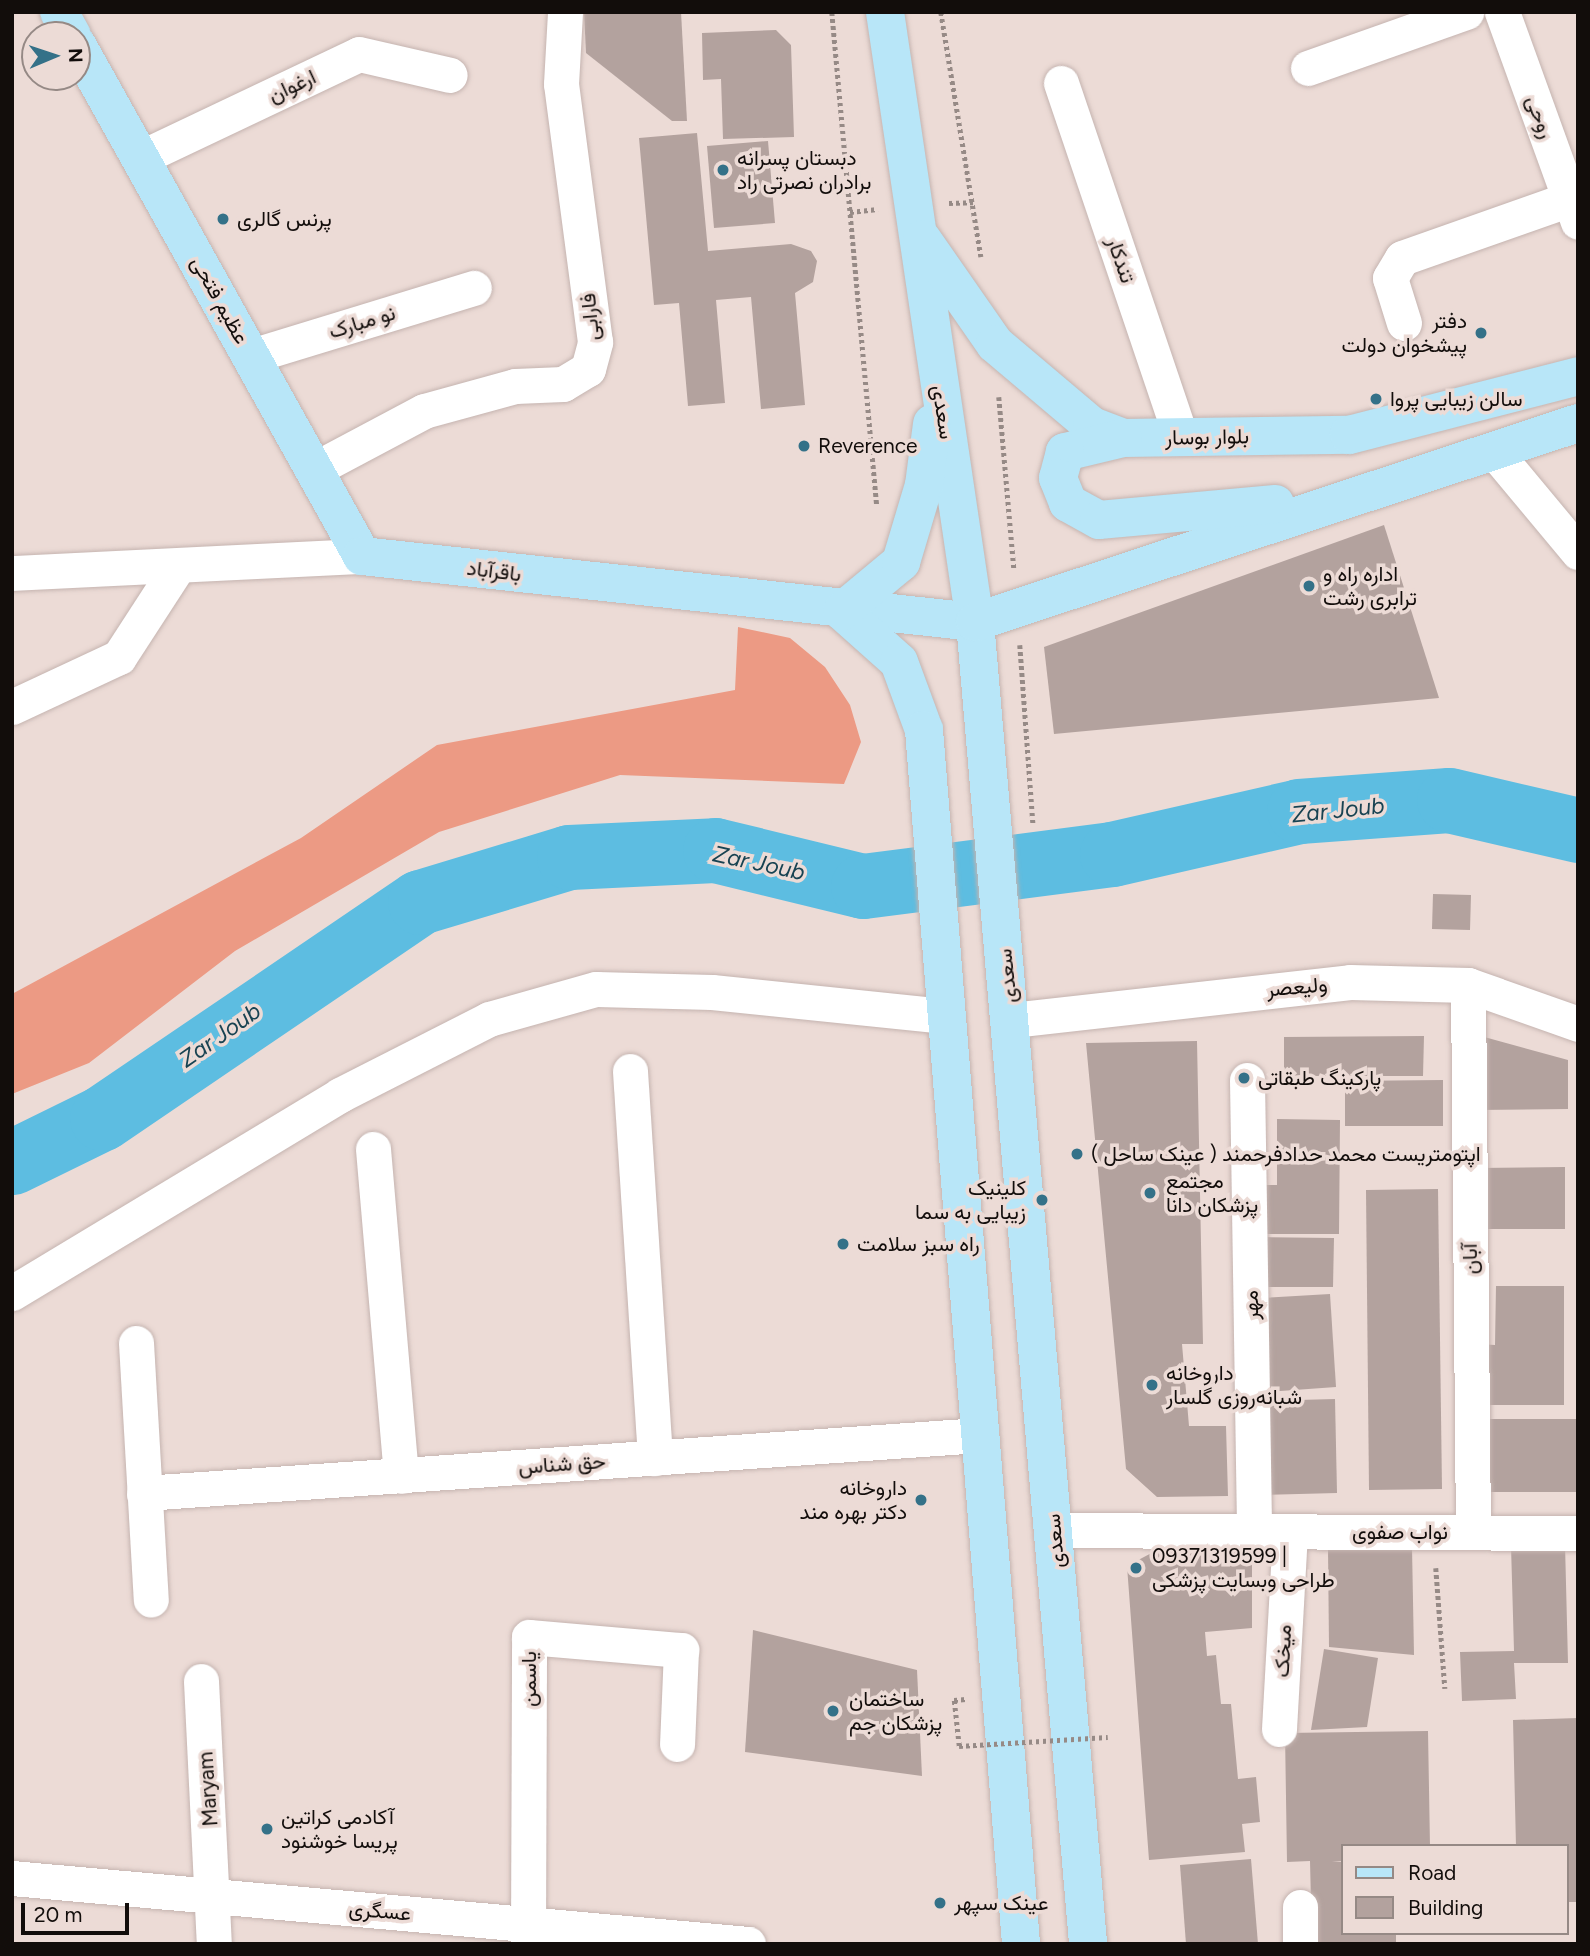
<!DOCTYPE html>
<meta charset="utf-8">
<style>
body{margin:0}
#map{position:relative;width:1590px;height:1956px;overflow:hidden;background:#ecdbd6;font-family:Figtree,Vazirmatn,sans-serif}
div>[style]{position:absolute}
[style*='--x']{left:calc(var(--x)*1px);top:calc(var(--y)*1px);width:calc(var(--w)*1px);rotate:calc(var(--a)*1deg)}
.forest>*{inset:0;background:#ec9a84}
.river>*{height:65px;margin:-32.5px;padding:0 32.5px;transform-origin:32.5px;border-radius:32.5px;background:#5dbde1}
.building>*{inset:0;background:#b3a29e}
.path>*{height:4.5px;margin-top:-2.25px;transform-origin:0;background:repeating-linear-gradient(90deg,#968a86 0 3.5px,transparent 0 7px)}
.roads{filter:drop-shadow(0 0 2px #c5b4b0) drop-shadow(0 0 2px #c5b4b0)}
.minor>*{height:35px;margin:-17.5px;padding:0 17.5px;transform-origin:17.5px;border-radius:17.5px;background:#fff}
.major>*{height:38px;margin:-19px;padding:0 19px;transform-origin:19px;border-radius:19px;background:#b8e6f8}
.path-bridge>*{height:4.5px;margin-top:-2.25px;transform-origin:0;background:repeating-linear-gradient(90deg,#968a86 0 3.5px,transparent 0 7px)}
.dots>*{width:19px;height:19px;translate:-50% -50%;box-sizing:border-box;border:4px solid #ecdbd6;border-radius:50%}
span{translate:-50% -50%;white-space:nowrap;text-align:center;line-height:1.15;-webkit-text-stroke:7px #ecdbd6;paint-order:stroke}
.street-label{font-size:21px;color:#120d0b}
.poi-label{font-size:21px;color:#120d0b}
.left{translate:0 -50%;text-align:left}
.right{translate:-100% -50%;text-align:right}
.water-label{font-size:23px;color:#184352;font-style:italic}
.frame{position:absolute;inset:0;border:14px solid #120d0b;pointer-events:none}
.legend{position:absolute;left:1341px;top:1844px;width:228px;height:91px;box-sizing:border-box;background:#ecdbd6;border:2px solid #958985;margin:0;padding:9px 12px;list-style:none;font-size:21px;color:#120d0b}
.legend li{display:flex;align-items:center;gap:14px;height:35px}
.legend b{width:35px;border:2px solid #958985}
.north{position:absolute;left:21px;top:21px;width:70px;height:70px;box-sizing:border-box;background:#ecdbd6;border:2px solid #958985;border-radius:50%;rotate:88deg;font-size:19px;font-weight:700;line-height:28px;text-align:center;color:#120d0b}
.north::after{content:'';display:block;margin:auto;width:24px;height:32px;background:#347188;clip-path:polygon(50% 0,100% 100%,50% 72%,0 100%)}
.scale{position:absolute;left:21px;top:1903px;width:108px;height:32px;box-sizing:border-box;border:4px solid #120d0b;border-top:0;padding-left:9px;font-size:21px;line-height:24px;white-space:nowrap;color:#120d0b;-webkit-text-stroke:5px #ecdbd6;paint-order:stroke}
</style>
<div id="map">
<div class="forest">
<i style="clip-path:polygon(738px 627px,790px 638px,825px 667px,850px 705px,861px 742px,844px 784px,620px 775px,439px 832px,235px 951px,89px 1063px,12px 1094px,12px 994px,301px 838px,437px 745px,735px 690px)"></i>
</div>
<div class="river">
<i style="--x:12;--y:1162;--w:100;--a:-26.1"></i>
<i style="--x:102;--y:1118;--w:384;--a:-34.2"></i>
<i style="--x:420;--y:902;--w:156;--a:-16.8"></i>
<i style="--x:569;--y:857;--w:146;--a:-2.7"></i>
<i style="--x:715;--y:850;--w:152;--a:13.7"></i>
<i style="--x:863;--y:886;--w:251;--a:-7.3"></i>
<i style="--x:1112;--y:854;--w:192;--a:-12.9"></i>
<i style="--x:1299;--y:811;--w:150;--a:-4.2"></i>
<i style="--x:1449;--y:800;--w:132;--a:13.1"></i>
</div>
<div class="building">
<i style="clip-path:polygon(584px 12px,681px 12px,687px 121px,672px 121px,586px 53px)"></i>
<i style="clip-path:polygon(776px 30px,791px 45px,794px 137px,723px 139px,721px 79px,703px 80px,702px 33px)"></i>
<i style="clip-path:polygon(697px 133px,708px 251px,791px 244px,811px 251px,817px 261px,813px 282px,795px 293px,805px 405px,761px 409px,751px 297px,716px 300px,725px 403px,688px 406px,679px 303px,654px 305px,639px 138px)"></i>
<i style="clip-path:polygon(768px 141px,775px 223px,714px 228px,707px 146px)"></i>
<i style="clip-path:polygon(1384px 525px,1439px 698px,1054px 734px,1044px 647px)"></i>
<i style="clip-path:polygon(1433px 894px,1471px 895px,1470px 930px,1432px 929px)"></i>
<i style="clip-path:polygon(1477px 1035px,1568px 1060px,1568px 1109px,1477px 1110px)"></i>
<i style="clip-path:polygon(1424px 1036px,1423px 1076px,1284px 1076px,1284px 1037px)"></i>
<i style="clip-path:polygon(1197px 1041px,1203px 1344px,1182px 1344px,1189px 1426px,1226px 1426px,1228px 1496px,1157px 1497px,1126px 1469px,1086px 1043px)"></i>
<i style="clip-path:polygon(1443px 1080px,1443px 1126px,1345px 1126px,1345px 1081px)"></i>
<i style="clip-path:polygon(1277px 1119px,1340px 1120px,1339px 1234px,1255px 1234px,1255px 1185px,1277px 1185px)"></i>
<i style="clip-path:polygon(1565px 1167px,1565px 1229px,1478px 1229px,1478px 1168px)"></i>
<i style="clip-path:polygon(1438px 1189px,1442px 1489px,1369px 1490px,1366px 1190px)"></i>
<i style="clip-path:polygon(1260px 1237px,1334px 1238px,1333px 1287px,1260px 1287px)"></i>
<i style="clip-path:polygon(1496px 1286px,1564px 1286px,1564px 1405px,1476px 1405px,1477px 1344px,1495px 1345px)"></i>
<i style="clip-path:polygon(1330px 1294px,1336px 1387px,1267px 1392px,1262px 1298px)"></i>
<i style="clip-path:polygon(1335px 1399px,1337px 1493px,1260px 1495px,1257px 1401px)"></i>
<i style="clip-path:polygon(1478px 1419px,1577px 1419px,1576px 1492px,1478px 1492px)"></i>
<i style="clip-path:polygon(1565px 1544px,1568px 1663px,1514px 1663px,1516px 1699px,1462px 1701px,1460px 1652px,1514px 1651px,1511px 1546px)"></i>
<i style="clip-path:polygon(1412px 1547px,1414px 1655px,1329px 1647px,1328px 1548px)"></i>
<i style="clip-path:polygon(1252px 1548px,1252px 1628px,1205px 1632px,1207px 1656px,1216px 1655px,1221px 1704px,1231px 1704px,1238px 1779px,1256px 1777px,1260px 1822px,1242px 1824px,1245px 1852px,1149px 1860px,1127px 1566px,1159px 1549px)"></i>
<i style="clip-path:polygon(753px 1630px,917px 1670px,922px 1776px,745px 1752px)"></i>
<i style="clip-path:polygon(1324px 1649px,1378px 1658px,1367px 1727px,1311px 1730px)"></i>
<i style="clip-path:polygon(1578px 1718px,1578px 1902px,1567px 1902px,1567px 1846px,1516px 1846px,1513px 1720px)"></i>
<i style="clip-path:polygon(1428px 1731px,1430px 1846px,1343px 1846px,1343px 1861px,1332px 1861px,1343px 1862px,1343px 1933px,1396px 1933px,1396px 1944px,1312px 1944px,1310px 1861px,1287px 1862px,1285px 1733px)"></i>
<i style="clip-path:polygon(1251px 1859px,1258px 1944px,1186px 1944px,1180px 1865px)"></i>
</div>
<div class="path">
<i style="--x:832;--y:12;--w:496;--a:84.8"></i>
<i style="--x:941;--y:12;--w:248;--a:80.7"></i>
<i style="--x:949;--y:203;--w:24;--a:-2"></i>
<i style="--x:850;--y:212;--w:28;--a:-6"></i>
<i style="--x:999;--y:397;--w:174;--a:85"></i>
<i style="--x:1020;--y:645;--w:179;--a:85.8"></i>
<i style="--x:1436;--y:1568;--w:121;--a:85.7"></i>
<i style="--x:959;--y:1746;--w:46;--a:-96.2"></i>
<i style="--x:954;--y:1700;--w:12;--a:-5"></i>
</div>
<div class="roads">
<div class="minor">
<i style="--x:1502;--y:12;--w:223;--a:70.1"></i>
<i style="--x:1308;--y:68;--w:168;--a:-19.5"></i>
<i style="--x:1061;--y:83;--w:374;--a:71.3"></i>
<i style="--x:140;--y:158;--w:242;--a:-25.4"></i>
<i style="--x:359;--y:54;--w:93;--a:13"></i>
<i style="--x:1404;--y:323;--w:47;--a:-107.3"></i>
<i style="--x:1390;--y:278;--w:23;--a:-59"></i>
<i style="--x:1402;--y:258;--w:178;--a:-19.4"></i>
<i style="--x:251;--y:356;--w:233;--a:-17"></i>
<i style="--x:1493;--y:450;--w:133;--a:50.2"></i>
<i style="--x:315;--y:469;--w:123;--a:-28"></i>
<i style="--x:424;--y:411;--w:94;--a:-15.4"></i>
<i style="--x:515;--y:386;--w:48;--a:-2.4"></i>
<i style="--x:563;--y:384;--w:29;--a:-31"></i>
<i style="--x:588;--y:369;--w:28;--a:-75"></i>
<i style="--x:595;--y:342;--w:260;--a:-97.5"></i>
<i style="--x:561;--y:84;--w:72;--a:-86.8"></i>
<i style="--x:12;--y:573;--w:350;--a:-2.8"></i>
<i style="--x:12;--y:707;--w:118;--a:-25"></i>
<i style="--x:119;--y:657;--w:108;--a:-57"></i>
<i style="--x:1468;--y:985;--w:547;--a:89.48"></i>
<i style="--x:1012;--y:1020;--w:340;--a:-6.4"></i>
<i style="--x:1350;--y:982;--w:118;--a:1.5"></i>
<i style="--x:1468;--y:985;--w:117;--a:19.5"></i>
<i style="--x:630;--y:1071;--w:388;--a:86.3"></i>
<i style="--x:1247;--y:1080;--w:450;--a:89.1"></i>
<i style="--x:373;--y:1149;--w:328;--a:85.1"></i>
<i style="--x:12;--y:1293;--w:383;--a:-31.1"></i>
<i style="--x:340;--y:1095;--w:167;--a:-27"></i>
<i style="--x:489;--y:1019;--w:111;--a:-15.7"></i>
<i style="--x:596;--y:989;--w:116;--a:1.5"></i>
<i style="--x:712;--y:992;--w:235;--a:5.9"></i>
<i style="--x:136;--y:1343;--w:257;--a:86.7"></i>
<i style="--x:144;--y:1493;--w:838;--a:-3.97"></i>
<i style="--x:1054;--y:1530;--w:524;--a:0.33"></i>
<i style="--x:201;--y:1681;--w:263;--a:87.2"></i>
<i style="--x:1279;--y:1729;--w:198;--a:-86.8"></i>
<i style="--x:12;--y:1878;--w:739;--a:5.12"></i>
<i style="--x:1300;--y:1907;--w:37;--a:90"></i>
<i style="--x:528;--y:1944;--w:307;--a:-89.8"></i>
<i style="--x:529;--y:1637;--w:153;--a:4.9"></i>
<i style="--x:681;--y:1650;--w:94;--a:92.4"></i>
</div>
<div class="major">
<i style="--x:59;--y:12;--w:26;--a:61"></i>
<i style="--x:885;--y:12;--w:617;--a:81.61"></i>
<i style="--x:975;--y:622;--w:1327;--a:85.11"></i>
<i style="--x:77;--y:45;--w:585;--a:60.85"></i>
<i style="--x:362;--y:556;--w:617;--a:6.15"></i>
<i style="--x:975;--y:622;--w:635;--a:-18.26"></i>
<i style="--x:922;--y:239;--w:128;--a:55.2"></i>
<i style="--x:995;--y:344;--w:127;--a:40.2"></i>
<i style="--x:1092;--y:426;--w:33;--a:21"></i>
<i style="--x:1123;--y:438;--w:226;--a:-0.8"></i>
<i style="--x:1349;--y:435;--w:236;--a:-14.4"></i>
<i style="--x:1123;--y:438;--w:60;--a:166.4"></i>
<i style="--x:1065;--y:452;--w:27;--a:105"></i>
<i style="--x:1058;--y:478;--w:27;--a:68"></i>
<i style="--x:1068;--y:503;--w:35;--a:29"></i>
<i style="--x:1099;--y:520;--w:177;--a:-5.2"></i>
<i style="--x:842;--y:611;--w:76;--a:41.8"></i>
<i style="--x:899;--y:662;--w:72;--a:69.8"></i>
<i style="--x:924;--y:730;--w:1218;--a:85.43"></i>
<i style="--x:842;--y:611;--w:77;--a:-39.7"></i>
<i style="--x:901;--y:562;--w:80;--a:-73.4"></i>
<i style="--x:924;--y:485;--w:62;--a:-82.5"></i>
</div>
</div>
<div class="path-bridge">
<i style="--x:959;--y:1746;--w:149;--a:-3.5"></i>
</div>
<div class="dots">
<i style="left:723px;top:170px;background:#347188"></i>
<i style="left:223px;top:219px;background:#347188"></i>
<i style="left:1481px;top:333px;background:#347188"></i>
<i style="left:1376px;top:399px;background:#347188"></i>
<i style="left:804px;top:446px;background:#347188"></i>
<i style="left:1309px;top:586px;background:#347188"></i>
<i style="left:1244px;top:1078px;background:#347188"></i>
<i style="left:1077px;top:1154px;background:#347188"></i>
<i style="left:1150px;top:1193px;background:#347188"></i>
<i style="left:1042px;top:1200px;background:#347188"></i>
<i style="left:843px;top:1244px;background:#347188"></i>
<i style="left:1152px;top:1385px;background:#347188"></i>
<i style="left:921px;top:1500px;background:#347188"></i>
<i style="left:1136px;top:1568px;background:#347188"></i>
<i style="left:833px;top:1711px;background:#347188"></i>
<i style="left:267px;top:1829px;background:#347188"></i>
<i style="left:940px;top:1903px;background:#347188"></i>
</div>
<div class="street-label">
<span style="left:292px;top:86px;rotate:-25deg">ارغوان</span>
<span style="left:1540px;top:117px;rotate:70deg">روحی</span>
<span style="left:1121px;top:260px;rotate:71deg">تندکار</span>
<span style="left:220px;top:300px;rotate:61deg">عظیم فتحی</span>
<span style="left:590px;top:317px;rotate:-95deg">فارابی</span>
<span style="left:362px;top:322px;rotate:-17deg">نو مبارک</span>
<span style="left:943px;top:412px;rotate:81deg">سعدی</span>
<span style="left:1207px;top:437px;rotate:-1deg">بلوار بوسار</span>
<span style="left:494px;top:571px;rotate:7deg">باقرآباد</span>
<span style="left:1007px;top:976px;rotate:-96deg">سعدی</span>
<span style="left:1297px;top:987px;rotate:-5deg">ولیعصر</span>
<span style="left:1470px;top:1259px;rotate:-91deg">آبان</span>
<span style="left:1251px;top:1305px;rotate:-91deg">مهر</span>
<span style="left:562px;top:1464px;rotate:-4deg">حق شناس</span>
<span style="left:1400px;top:1532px">نواب صفوی</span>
<span style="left:1055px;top:1541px;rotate:-95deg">سعدی</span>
<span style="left:1283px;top:1651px;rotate:-87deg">میخک</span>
<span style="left:529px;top:1679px;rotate:-90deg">یاسمن</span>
<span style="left:208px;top:1789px;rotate:-94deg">Maryam</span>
<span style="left:380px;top:1911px;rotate:5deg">عسگری</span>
</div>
<div class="poi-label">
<span class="left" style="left:737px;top:170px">دبستان پسرانه<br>برادران نصرتی راد</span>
<span class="left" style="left:237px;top:219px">پرنس گالری</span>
<span class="right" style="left:1467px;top:333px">دفتر<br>پیشخوان دولت</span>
<span class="left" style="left:1390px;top:399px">سالن زیبایی پروا</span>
<span class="left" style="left:818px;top:446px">Reverence</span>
<span class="left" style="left:1323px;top:586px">اداره راه و<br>ترابری رشت</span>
<span class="left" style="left:1258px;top:1078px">پارکینگ طبقاتی</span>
<span class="left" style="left:1091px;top:1154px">اپتومتریست محمد حدادفرحمند ( عینک ساحل )</span>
<span class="left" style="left:1166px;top:1193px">مجتمع<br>پزشکان دانا</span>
<span class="right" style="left:1026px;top:1200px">کلینیک<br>زیبایی به سما</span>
<span class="left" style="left:857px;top:1244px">راه سبز سلامت</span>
<span class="left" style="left:1166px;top:1385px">داروخانه<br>شبانه‌روزی گلسار</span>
<span class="right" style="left:907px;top:1500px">داروخانه<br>دکتر بهره مند</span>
<span class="left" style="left:1152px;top:1568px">09371319599 |<br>طراحی وبسایت پزشکی</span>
<span class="left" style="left:849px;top:1711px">ساختمان<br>پزشکان جم</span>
<span class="left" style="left:281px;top:1829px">آکادمی کراتین<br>پریسا خوشنود</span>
<span class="left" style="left:954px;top:1903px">عینک سپهر</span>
</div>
<div class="water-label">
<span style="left:1338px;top:810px;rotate:-6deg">Zar Joub</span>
<span style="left:759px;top:863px;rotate:12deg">Zar Joub</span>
<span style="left:220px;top:1035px;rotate:-35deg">Zar Joub</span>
</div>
<div class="frame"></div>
<ul class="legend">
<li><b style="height:9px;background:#b8e6f8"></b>Road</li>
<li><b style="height:19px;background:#b3a29e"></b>Building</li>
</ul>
<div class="north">N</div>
<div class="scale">20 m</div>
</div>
